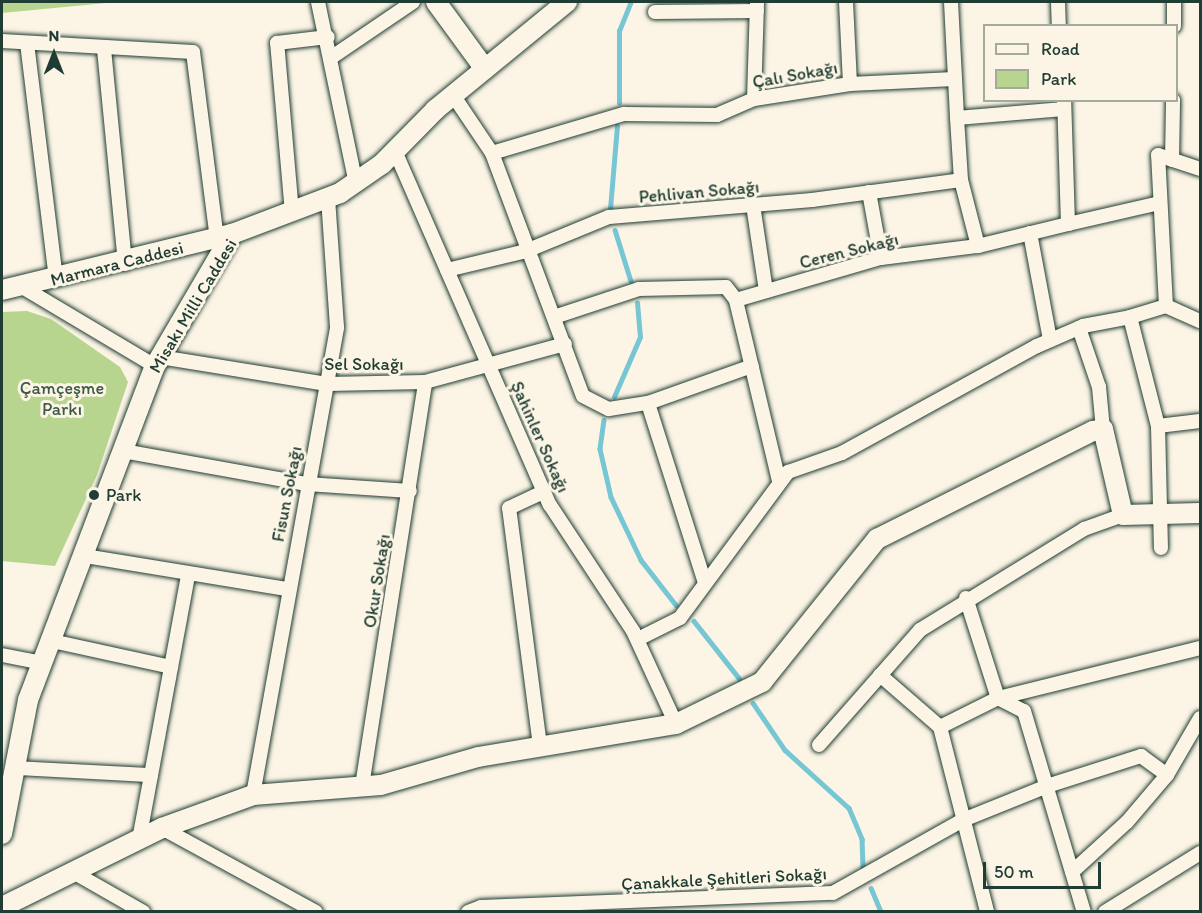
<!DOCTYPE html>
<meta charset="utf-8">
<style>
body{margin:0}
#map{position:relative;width:1202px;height:913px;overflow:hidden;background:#fcf5e5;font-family:Itim,sans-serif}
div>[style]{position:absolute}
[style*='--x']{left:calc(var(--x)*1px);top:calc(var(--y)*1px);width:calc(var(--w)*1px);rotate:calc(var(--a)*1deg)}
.green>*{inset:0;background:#b7d58e}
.stream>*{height:4.5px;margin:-2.25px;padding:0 2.25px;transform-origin:2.25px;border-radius:2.25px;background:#77c6d4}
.roads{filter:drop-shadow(0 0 2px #1f3d34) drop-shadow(0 0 2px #1f3d34)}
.street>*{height:14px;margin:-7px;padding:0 7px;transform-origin:7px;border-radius:7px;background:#fcf5e5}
.secondary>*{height:20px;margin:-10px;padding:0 10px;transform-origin:10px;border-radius:10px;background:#fcf5e5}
.dots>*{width:16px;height:16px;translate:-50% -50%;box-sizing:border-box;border:3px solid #fcf5e5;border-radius:50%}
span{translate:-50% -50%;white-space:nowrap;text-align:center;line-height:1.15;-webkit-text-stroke:6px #fcf5e5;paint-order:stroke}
.street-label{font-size:18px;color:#1f3d34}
.park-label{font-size:18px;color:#3d5b46}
.poi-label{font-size:18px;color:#1f3d34}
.left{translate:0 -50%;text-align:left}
.frame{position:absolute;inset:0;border:3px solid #1f3d34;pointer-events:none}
.legend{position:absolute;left:983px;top:24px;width:195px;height:78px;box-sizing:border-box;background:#fcf5e5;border:2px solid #a4ab9e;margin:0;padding:8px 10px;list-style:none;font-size:18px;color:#1f3d34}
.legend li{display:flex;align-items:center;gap:12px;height:30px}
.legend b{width:30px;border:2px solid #a4ab9e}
.north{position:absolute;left:24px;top:24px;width:60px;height:60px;-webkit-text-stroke:4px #fcf5e5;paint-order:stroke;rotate:0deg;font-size:16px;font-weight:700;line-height:24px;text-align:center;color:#1f3d34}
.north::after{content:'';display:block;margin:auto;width:21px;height:27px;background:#1f3d34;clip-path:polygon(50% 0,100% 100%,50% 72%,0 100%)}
.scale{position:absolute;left:983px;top:862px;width:118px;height:27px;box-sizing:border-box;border:3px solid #1f3d34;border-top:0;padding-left:8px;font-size:18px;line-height:21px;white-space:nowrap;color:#1f3d34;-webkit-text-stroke:4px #fcf5e5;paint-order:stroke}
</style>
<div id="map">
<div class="green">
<i style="clip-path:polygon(2px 2px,117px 2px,2px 13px)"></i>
<i style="clip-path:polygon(27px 311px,51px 319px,120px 367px,128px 382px,97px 475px,55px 566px,2px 561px,2px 312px)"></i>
</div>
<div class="stream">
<i style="--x:619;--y:103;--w:72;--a:-90"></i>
<i style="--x:619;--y:31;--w:31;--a:-68"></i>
<i style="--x:610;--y:209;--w:83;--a:-85.2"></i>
<i style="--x:615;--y:230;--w:53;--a:72.6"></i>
<i style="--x:614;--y:397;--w:65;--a:-66.6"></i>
<i style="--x:640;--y:337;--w:34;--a:-95"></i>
<i style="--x:604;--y:420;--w:29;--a:98"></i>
<i style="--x:600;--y:449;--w:49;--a:77.1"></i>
<i style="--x:611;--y:497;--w:70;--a:64.5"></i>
<i style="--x:641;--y:560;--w:57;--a:52.1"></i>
<i style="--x:694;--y:621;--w:73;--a:51.7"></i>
<i style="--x:753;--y:703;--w:57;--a:55.8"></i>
<i style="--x:785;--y:750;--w:86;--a:42.2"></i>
<i style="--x:849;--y:808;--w:34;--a:67"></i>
<i style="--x:862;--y:839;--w:30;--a:88"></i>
<i style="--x:871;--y:888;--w:26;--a:67"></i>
</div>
<div class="roads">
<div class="street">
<i style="--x:318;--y:2;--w:186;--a:78.2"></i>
<i style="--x:846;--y:2;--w:82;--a:87.2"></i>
<i style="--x:951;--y:2;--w:116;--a:87"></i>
<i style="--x:1058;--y:2;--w:24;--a:88"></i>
<i style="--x:655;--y:12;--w:102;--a:-0.6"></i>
<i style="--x:1174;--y:26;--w:24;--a:-90"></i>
<i style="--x:2;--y:41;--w:191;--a:3.3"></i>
<i style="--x:193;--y:52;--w:189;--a:82.7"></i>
<i style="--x:27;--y:43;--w:237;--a:83"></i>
<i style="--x:104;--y:49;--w:216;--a:84.4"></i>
<i style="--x:332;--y:57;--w:98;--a:-34.2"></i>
<i style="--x:453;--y:95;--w:70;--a:56.1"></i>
<i style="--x:492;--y:153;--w:259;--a:69.5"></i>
<i style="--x:583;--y:396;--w:29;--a:27"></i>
<i style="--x:609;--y:409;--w:39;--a:-9"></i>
<i style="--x:754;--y:99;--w:97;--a:-88.2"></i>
<i style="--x:395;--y:151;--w:386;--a:66.4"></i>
<i style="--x:550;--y:505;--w:151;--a:56.6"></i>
<i style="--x:633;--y:631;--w:102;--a:65.2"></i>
<i style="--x:492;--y:153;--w:138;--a:-16.5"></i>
<i style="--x:624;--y:114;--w:93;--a:0.6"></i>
<i style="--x:717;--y:115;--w:40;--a:-23.4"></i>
<i style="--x:754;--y:99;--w:97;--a:-8.9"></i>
<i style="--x:850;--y:84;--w:104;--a:-2.8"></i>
<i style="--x:1172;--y:160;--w:60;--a:-89"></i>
<i style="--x:869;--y:192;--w:67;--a:79.7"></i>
<i style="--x:753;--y:205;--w:87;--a:81.4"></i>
<i style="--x:292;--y:213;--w:171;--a:-95"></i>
<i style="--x:277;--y:43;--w:51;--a:-6.7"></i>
<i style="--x:1068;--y:224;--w:94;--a:-12.9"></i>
<i style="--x:1030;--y:233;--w:109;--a:79.4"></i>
<i style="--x:978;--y:246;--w:68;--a:-104.4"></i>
<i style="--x:961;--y:180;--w:62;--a:-93.7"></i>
<i style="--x:957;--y:118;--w:107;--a:-4.8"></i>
<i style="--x:447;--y:270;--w:81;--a:-13.5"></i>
<i style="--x:526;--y:251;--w:90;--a:-22.3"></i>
<i style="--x:609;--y:217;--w:204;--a:-4.8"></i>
<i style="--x:812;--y:200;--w:150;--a:-7.6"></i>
<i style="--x:24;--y:288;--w:152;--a:30.8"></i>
<i style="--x:1166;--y:306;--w:37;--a:24"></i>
<i style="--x:554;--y:317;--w:89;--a:-18.2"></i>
<i style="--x:639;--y:289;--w:87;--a:-1.3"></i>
<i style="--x:726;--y:287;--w:16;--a:52"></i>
<i style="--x:1130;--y:317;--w:38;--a:-17"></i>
<i style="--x:1166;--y:306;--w:151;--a:-93"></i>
<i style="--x:1158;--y:155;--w:44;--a:18.4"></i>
<i style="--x:1079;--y:328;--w:62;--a:71.3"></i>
<i style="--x:1099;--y:387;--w:42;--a:84.6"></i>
<i style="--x:160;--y:357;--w:169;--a:9.2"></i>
<i style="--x:327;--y:384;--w:98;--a:-1.2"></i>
<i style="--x:425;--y:382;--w:145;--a:-15.2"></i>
<i style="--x:1158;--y:426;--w:42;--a:-6.8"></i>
<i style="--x:123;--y:451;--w:187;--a:10.2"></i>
<i style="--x:307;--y:484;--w:103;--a:3.9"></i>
<i style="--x:779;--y:481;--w:186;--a:-103.4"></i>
<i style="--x:736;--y:300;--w:151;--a:-16.2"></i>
<i style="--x:881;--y:258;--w:98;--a:-7.1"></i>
<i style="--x:978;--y:246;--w:93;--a:-13.7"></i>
<i style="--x:1068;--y:224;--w:124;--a:-91.8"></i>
<i style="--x:85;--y:556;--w:205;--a:9.3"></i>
<i style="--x:705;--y:583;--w:189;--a:-107.6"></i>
<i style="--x:648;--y:403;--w:110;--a:-19.6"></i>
<i style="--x:966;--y:598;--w:105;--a:72.3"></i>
<i style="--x:998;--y:698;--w:29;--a:27"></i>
<i style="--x:1024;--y:711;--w:210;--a:73.4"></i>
<i style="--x:638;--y:639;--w:47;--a:-26.6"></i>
<i style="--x:680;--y:618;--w:182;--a:-53.5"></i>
<i style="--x:788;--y:472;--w:57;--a:-19.4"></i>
<i style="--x:842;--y:453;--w:222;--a:-28.8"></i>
<i style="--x:1037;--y:346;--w:50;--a:-23.5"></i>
<i style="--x:1083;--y:326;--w:48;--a:-10.8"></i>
<i style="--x:1130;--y:317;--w:113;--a:75.6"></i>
<i style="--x:1158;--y:426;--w:122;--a:88.6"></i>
<i style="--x:52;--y:641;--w:122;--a:12.3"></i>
<i style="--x:2;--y:655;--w:42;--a:11"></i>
<i style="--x:880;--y:675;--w:79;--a:40.9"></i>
<i style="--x:940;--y:727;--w:191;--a:75.7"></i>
<i style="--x:940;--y:727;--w:65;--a:-26.6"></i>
<i style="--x:998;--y:698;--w:208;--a:-13.9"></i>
<i style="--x:819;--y:745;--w:153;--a:-48.7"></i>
<i style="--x:920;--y:630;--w:193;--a:-31.6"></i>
<i style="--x:1084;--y:529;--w:41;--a:-19.7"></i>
<i style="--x:540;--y:746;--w:240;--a:-97.4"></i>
<i style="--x:509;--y:508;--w:38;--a:-25"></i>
<i style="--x:16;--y:768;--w:135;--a:3"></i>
<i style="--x:362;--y:786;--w:409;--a:-81.1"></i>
<i style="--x:253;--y:795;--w:475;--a:-79.8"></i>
<i style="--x:337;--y:327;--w:128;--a:-94"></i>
<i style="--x:162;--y:828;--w:175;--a:28.6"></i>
<i style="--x:139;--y:840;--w:269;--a:-79.5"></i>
<i style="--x:73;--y:872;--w:81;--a:29.7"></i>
<i style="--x:1072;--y:872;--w:74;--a:-42.3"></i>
<i style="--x:1127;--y:822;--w:62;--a:-49.6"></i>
<i style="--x:1167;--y:775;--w:66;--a:-59.9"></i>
<i style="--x:468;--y:912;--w:14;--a:-21"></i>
<i style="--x:481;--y:907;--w:352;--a:-2.3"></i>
<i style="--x:833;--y:893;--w:149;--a:-29.3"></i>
<i style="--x:963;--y:820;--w:91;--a:-22"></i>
<i style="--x:1047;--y:786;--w:99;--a:-17.7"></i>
<i style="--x:1141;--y:756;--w:32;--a:36"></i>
<i style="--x:1105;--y:912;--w:112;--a:-31.8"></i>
</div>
<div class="secondary">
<i style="--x:436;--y:2;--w:83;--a:53.8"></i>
<i style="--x:2;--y:290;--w:237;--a:-13.7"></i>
<i style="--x:232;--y:234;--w:116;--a:-20.8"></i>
<i style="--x:340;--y:193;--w:51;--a:-34.6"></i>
<i style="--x:382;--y:164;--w:76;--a:-45.5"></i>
<i style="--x:435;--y:110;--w:171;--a:-39.3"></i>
<i style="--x:2;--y:834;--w:136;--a:-79"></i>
<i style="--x:28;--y:700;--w:357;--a:-69.2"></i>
<i style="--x:155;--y:366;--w:153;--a:-59.7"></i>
<i style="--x:2;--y:907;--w:178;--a:-26.3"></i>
<i style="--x:162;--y:828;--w:97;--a:-19.9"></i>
<i style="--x:253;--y:795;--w:128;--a:-4.5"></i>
<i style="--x:381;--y:785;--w:101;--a:-16.1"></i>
<i style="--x:478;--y:757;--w:201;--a:-9.5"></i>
<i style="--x:676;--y:724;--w:96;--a:-26"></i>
<i style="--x:762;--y:682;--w:184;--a:-51.2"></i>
<i style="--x:877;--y:539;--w:241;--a:-26.6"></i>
<i style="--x:1093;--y:431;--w:10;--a:-11"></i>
<i style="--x:1103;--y:429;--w:88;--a:76.9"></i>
<i style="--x:1123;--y:515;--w:77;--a:-1.5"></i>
</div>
</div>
<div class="dots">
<i style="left:94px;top:495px;background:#1f3d34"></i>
</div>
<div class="street-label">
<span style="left:795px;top:75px;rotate:-10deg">Çalı Sokağı</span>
<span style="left:699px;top:192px;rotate:-5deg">Pehlivan Sokağı</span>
<span style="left:849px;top:251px;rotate:-14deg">Ceren Sokağı</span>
<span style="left:117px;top:264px;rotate:-14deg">Marmara Caddesi</span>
<span style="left:193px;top:306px;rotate:-59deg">Misakı Milli Caddesi</span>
<span style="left:364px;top:364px">Sel Sokağı</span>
<span style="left:540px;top:437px;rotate:66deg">Şahinler Sokağı</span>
<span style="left:287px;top:494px;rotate:-79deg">Fisun Sokağı</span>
<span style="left:377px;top:581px;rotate:-81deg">Okur Sokağı</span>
<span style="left:724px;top:879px;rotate:-3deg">Çanakkale Şehitleri Sokağı</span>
</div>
<div class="park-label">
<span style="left:62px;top:399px">Çamçeşme<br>Parkı</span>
</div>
<div class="poi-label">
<span class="left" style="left:106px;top:495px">Park</span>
</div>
<div class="frame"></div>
<ul class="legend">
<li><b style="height:8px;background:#fcf5e5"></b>Road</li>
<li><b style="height:16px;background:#b7d58e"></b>Park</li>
</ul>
<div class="north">N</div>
<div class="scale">50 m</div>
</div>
